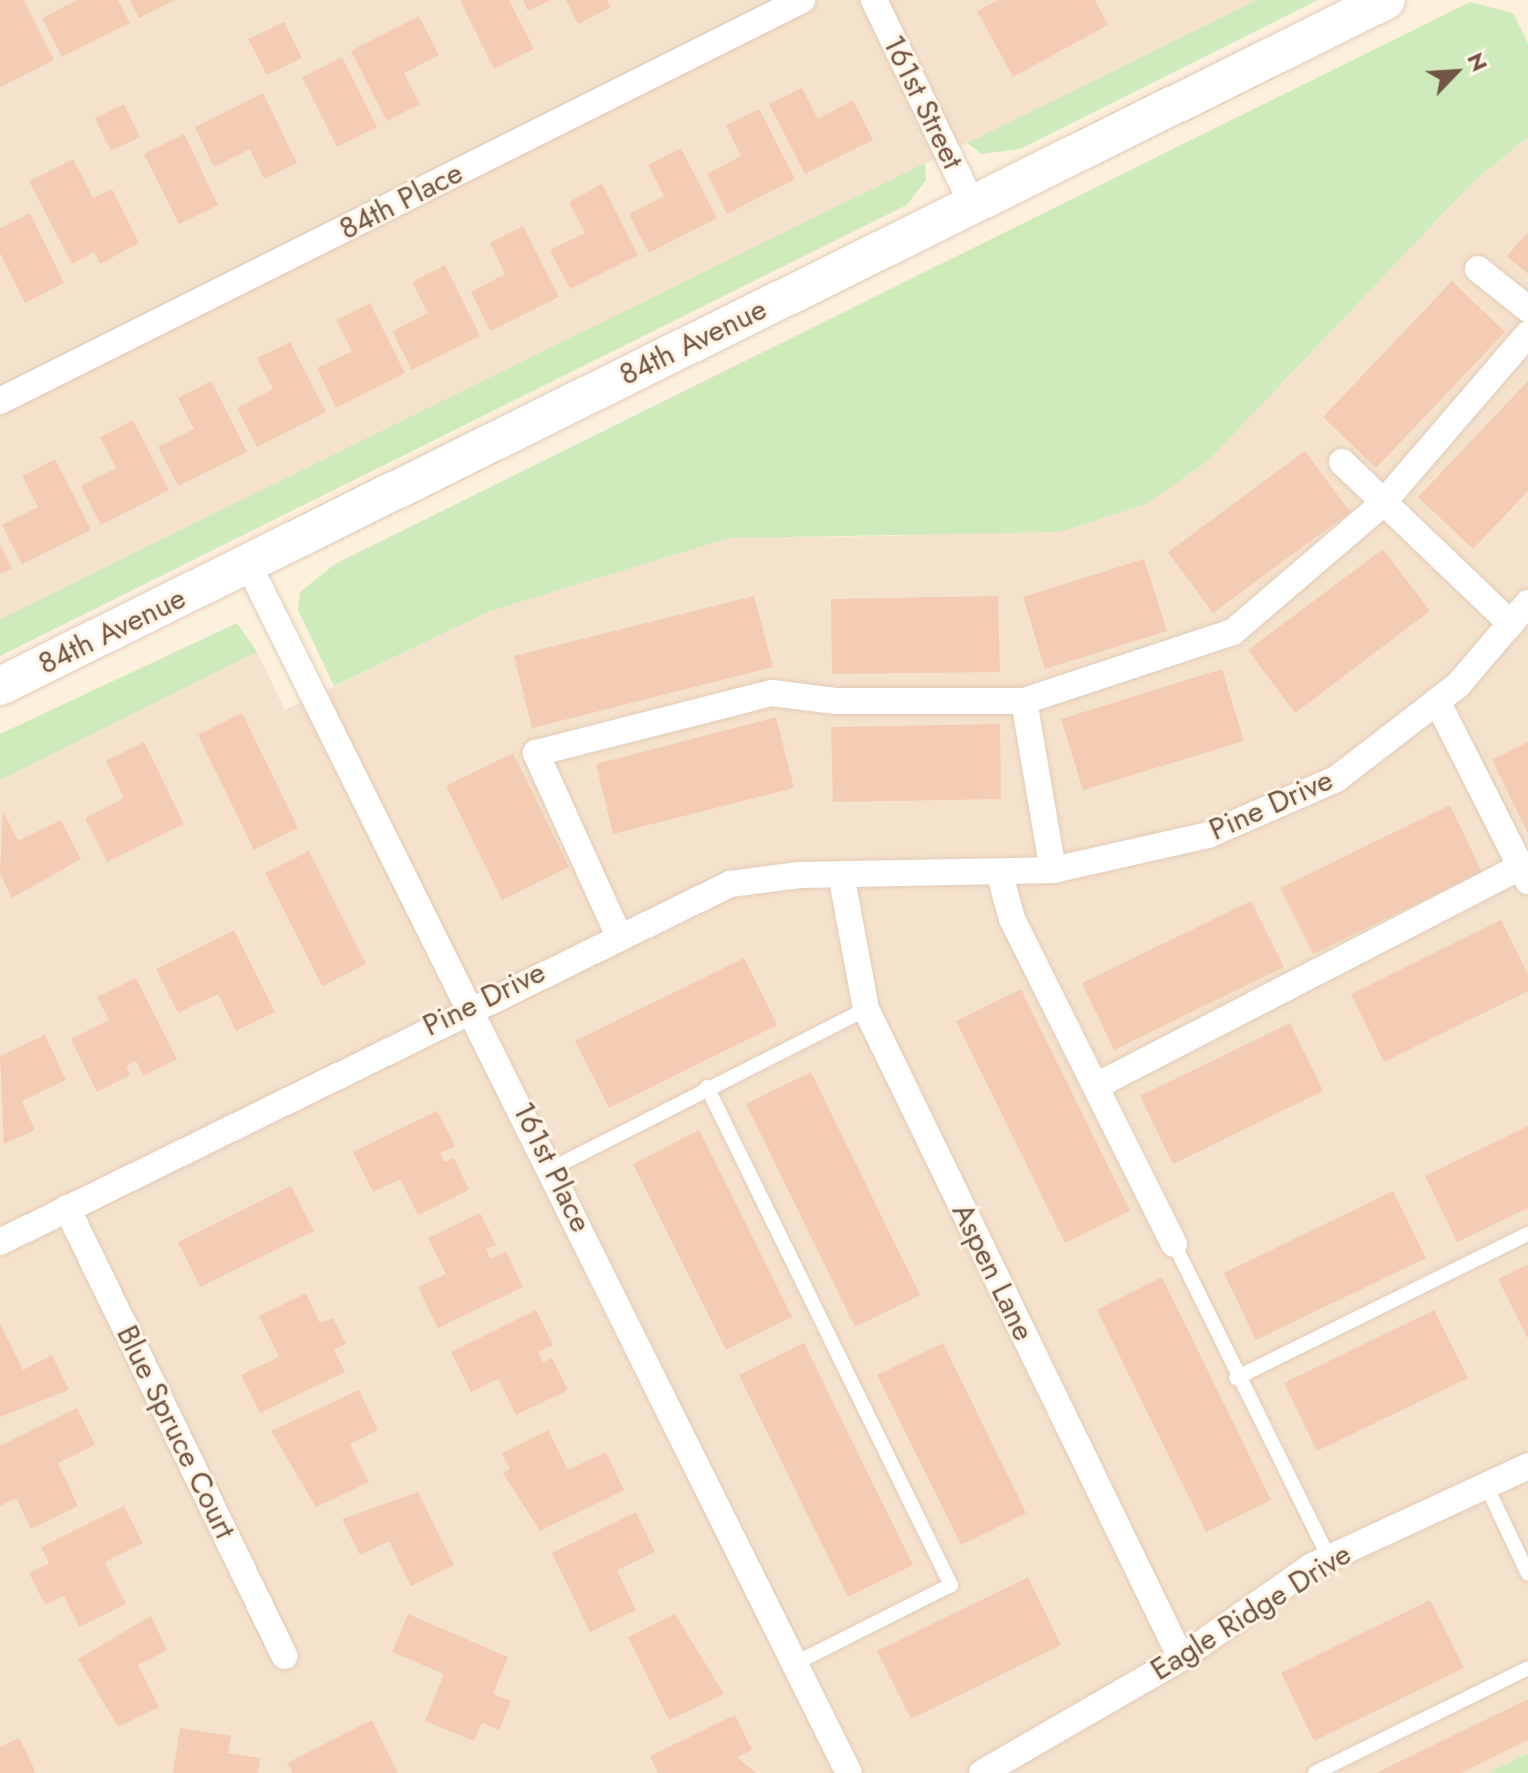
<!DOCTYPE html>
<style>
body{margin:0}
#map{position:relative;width:1528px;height:1773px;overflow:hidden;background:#fdf0dd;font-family:Jost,sans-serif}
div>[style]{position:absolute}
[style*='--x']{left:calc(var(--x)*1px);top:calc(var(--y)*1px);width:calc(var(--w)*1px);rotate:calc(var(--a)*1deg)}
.residential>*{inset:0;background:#f5e2cc}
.green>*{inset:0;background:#cfebbc}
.building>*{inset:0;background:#f4ccb4}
.roads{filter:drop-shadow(0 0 2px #e1ccb9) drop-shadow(0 0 2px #e1ccb9)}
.lane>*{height:14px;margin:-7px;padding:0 7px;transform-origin:7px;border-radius:7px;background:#fff}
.street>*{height:26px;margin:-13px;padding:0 13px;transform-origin:13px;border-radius:13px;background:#fff}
.secondary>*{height:38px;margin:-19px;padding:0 19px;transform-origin:19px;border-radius:19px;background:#fff}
span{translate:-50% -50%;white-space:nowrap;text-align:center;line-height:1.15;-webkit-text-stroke:6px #fff4e5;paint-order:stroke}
.street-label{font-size:30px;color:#735545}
.north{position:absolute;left:1416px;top:32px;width:80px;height:80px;-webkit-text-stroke:6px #fff4e5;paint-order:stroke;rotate:65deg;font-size:22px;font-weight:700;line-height:32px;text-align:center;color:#735545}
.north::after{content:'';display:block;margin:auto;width:28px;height:36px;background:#735545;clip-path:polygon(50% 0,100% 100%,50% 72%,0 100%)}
</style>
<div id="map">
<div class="residential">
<i style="clip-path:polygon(0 0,1257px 0,0 619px)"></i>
<i style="clip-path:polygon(1528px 137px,1528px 1753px,1488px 1773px,0 1773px,0 780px,257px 652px,285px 710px,488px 612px,729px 538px,899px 536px,1146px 504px,1208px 461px,1473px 182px)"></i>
</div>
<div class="green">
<i style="clip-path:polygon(1257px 0,1318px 0,1020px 149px,982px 154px,967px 143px)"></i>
<i style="clip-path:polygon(1470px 2px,1513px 13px,1528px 43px,1528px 137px,1473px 182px,1208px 461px,1146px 504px,1060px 532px,729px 538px,488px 612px,334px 686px,298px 610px,300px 592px,335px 564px)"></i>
<i style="clip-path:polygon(925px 163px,926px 180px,907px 205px,0 656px,0 619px)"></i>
<i style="clip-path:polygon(237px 623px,257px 652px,0 780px,0 734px)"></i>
<i style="clip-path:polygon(1528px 1753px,1528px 1773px,1488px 1773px)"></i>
</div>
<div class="building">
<i style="clip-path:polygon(0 0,24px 0,54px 60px,0 87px)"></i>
<i style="clip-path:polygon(77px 0,118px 0,130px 23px,62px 57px,42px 18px)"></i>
<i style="clip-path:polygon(130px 0,175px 0,139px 18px)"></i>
<i style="clip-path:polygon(460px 0,509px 0,534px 49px,494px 69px)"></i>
<i style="clip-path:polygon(523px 0,551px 0,528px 11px)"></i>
<i style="clip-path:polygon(566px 0,607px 0,611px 7px,578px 24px)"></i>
<i style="clip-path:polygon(998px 0,1095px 0,1108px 25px,1013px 77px,977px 11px)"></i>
<i style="clip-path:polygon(419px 16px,439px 55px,404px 73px,420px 104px,387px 121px,351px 51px)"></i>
<i style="clip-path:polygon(284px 22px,302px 58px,267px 75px,248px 39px)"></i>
<i style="clip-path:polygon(342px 57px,377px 127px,337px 147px,302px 77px)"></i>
<i style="clip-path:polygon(802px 88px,818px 119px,853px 100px,873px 140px,805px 174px,769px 104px)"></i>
<i style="clip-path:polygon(263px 93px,297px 163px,264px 179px,250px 149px,214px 167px,195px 127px)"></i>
<i style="clip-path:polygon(124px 104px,140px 137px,111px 151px,95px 118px)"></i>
<i style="clip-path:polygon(759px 109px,795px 179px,727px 214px,707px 174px,741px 156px,726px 125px)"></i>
<i style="clip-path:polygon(184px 134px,218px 205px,179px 224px,144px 154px)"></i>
<i style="clip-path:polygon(681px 148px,717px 218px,649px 253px,629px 214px,664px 196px,648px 165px)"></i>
<i style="clip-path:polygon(73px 159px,93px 198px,112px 189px,139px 243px,100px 264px,94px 252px,72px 264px,29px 181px)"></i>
<i style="clip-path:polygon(602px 184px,638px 255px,570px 289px,550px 250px,585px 233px,569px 202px)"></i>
<i style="clip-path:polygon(30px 213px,64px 283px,25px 303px,0 253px,0 228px)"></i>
<i style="clip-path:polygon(523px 226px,559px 297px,490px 331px,471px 292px,505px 274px,490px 243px)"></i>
<i style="clip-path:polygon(1528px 232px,1528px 274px,1507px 256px)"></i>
<i style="clip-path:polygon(445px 265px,480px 336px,412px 370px,392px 331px,428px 313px,412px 282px)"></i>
<i style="clip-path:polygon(1452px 281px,1505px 332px,1376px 468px,1323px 417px)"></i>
<i style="clip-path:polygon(370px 303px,405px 373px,336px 408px,317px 368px,352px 351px,336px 320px)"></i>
<i style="clip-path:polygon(290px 342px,326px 412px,257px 447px,237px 408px,273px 389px,257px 358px)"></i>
<i style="clip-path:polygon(211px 381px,247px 452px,178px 486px,158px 447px,194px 429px,178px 398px)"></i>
<i style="clip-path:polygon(1528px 381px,1528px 491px,1473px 549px,1418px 497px)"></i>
<i style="clip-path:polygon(133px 420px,169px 490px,101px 525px,81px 486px,116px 468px,100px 437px)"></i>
<i style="clip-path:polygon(1305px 451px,1350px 512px,1213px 613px,1168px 552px)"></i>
<i style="clip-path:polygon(55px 459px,91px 530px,22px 564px,2px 525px,38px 507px,22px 476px)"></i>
<i style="clip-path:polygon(0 544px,12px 568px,0 574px)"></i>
<i style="clip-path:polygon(1383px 549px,1430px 611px,1295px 713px,1248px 650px)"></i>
<i style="clip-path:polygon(1144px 559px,1167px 631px,1045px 669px,1023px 597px)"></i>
<i style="clip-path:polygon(754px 596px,773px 667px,532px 728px,514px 656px)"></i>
<i style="clip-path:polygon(998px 596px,1000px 672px,832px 674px,831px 599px)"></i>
<i style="clip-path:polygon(1222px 669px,1244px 741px,1083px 790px,1061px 719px)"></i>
<i style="clip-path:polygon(242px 713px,298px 828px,254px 850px,198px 735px)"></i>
<i style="clip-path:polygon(776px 717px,794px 788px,613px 834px,596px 764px)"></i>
<i style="clip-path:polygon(1000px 724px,1001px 799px,833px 802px,831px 727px)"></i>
<i style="clip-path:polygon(144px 742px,184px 824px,107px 862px,85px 818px,124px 798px,106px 761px)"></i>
<i style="clip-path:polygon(1528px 742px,1528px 833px,1492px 760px)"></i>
<i style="clip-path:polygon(513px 753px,569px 867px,502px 900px,446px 786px)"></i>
<i style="clip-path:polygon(1450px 805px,1482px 872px,1313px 954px,1280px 888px)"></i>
<i style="clip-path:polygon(3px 811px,18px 841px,61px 820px,81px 859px,12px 898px,0 873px)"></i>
<i style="clip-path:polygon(309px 851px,366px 964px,322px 986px,265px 873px)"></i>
<i style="clip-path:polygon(1251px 901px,1284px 967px,1114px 1050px,1082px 983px)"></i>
<i style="clip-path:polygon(1501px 920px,1528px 975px,1528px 991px,1384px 1062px,1351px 994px)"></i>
<i style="clip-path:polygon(234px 930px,275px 1012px,236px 1031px,218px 994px,178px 1013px,156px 969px)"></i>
<i style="clip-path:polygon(744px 958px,777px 1025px,609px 1108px,575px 1041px)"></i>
<i style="clip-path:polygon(136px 978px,177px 1059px,143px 1076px,136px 1061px,126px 1066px,130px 1075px,97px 1092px,71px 1039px,109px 1020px,97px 997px)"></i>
<i style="clip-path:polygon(1021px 989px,1130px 1211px,1065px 1243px,956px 1021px)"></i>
<i style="clip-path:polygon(1290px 1023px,1323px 1091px,1173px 1164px,1140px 1096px)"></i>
<i style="clip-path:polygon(45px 1035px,66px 1080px,22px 1101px,35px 1130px,4px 1144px,0 1056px)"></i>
<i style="clip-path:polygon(811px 1072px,920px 1295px,855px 1327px,746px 1104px)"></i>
<i style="clip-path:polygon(437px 1111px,455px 1146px,440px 1153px,445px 1162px,454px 1158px,469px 1190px,418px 1215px,400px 1179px,373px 1192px,353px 1152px)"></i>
<i style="clip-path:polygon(1528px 1126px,1528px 1208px,1457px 1242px,1425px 1176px)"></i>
<i style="clip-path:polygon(699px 1130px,792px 1317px,726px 1350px,633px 1164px)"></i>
<i style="clip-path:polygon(291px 1186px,314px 1231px,200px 1287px,178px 1242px)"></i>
<i style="clip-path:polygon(1393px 1191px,1426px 1258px,1256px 1340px,1224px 1273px)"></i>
<i style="clip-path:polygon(480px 1213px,496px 1245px,486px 1249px,491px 1259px,506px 1251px,523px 1287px,438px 1328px,418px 1287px,446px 1274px,428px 1238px)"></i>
<i style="clip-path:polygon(1528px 1264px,1528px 1339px,1498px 1279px)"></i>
<i style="clip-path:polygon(1162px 1277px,1271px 1500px,1206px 1532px,1097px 1310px)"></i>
<i style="clip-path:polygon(306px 1293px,320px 1323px,333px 1318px,346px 1344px,334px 1350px,345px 1372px,260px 1413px,241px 1375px,279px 1357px,259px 1316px)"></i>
<i style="clip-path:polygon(536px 1310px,553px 1345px,538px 1352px,543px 1362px,552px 1358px,568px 1390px,516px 1415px,498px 1379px,471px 1392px,451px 1352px)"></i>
<i style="clip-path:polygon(1434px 1310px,1468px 1378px,1317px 1451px,1284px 1383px)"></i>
<i style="clip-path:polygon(0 1324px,23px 1370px,52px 1355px,69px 1390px,0 1417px)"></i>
<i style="clip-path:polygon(804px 1343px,913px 1565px,848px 1597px,739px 1375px)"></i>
<i style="clip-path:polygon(943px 1343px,1026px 1513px,961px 1545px,877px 1375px)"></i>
<i style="clip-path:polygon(359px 1390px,378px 1430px,350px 1444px,369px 1482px,316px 1507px,271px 1431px)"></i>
<i style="clip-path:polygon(77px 1408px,95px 1445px,58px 1463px,78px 1506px,31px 1529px,16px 1498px,0 1506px,0 1446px)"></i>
<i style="clip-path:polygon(548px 1430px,568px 1470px,606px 1452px,624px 1490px,540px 1531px,503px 1473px,510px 1469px,502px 1453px)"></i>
<i style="clip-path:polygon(418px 1492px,454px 1565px,411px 1586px,389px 1541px,360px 1555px,342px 1519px)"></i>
<i style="clip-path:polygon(124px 1506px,143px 1543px,105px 1562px,126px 1604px,79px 1627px,64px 1596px,45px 1605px,29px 1573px,49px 1563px,41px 1547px)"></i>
<i style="clip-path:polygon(636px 1512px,655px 1552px,617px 1570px,636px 1610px,590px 1632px,552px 1553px)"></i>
<i style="clip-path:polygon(1028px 1577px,1061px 1645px,911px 1719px,877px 1651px)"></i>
<i style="clip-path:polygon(1430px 1600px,1464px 1668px,1314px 1741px,1281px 1673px)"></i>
<i style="clip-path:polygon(408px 1614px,508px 1657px,493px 1694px,511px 1701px,499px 1730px,482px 1723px,474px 1741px,425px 1721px,444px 1674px,392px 1652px)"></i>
<i style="clip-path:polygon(675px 1614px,724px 1694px,669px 1720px,628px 1637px)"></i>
<i style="clip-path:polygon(151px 1616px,167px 1650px,138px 1665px,159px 1707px,118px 1727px,78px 1659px)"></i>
<i style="clip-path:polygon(1528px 1699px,1528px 1740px,1461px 1773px,1376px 1773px)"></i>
<i style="clip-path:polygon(735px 1715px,752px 1750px,737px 1757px,756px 1773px,658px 1773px,650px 1756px)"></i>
<i style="clip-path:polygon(372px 1720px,398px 1773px,293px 1773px,287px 1763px)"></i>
<i style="clip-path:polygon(180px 1728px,231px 1736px,228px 1753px,260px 1758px,258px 1773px,173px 1773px)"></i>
<i style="clip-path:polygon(19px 1738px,36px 1773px,0 1773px,0 1747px)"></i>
</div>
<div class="roads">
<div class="lane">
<i style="--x:707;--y:1087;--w:555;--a:63.9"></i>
<i style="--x:951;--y:1585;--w:176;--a:153.3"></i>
<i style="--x:553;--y:1168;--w:351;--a:-26.9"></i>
<i style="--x:1174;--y:1244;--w:350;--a:63.7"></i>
<i style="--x:1236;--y:1378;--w:326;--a:-26.3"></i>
<i style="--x:1486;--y:1485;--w:98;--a:64.7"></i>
<i style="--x:1315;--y:1773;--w:237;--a:-26.2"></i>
</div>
<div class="street">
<i style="--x:874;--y:0;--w:226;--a:64.3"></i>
<i style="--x:1478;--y:269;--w:64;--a:38.7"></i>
<i style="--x:0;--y:401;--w:897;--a:-26.57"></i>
<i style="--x:1342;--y:462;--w:234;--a:43.8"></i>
<i style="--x:248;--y:564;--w:1350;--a:63.57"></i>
<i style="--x:1024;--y:701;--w:171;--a:80.3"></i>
<i style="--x:1437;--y:701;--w:202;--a:63.2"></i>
<i style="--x:999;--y:872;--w:49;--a:74.5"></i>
<i style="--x:1012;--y:919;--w:363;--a:63.5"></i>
<i style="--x:841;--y:874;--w:137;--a:79.5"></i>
<i style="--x:866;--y:1009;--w:721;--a:64.11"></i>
<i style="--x:618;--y:934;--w:199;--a:-114.4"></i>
<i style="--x:536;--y:753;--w:244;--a:-14.3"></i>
<i style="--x:772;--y:693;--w:64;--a:7.2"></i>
<i style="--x:835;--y:701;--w:189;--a:0"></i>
<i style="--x:1024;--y:701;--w:220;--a:-18.3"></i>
<i style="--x:1233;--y:632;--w:195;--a:-40.6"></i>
<i style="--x:1381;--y:505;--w:225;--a:-49.3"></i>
<i style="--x:1096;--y:1086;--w:478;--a:-27.3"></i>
<i style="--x:67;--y:1208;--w:498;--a:64.1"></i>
<i style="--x:0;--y:1242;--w:813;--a:-26.12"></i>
<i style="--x:730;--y:884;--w:70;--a:-7.4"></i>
<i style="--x:799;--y:875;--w:254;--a:-1.1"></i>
<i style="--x:1053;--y:870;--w:159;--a:-12.7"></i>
<i style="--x:1208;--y:835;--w:140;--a:-23.6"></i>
<i style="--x:1336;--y:779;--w:154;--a:-37.6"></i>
<i style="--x:1458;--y:685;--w:108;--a:-49.5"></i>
<i style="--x:982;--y:1773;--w:230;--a:-30"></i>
<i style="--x:1181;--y:1658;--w:160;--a:-35.1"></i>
<i style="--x:1312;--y:1566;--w:238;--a:-24.8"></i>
</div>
<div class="secondary">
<i style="--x:0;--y:686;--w:1546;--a:-26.33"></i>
</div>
</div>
<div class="street-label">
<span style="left:923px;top:102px;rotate:64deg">161st Street</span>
<span style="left:401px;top:201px;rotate:-27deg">84th Place</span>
<span style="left:693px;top:342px;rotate:-26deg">84th Avenue</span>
<span style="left:112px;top:631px;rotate:-26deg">84th Avenue</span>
<span style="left:1271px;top:805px;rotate:-24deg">Pine Drive</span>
<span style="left:484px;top:999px;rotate:-26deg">Pine Drive</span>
<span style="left:552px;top:1167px;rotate:64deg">161st Place</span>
<span style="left:993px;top:1272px;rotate:64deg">Aspen Lane</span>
<span style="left:176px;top:1432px;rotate:64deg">Blue Spruce Court</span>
<span style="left:1251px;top:1612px;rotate:-32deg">Eagle Ridge Drive</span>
</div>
<div class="north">N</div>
</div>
